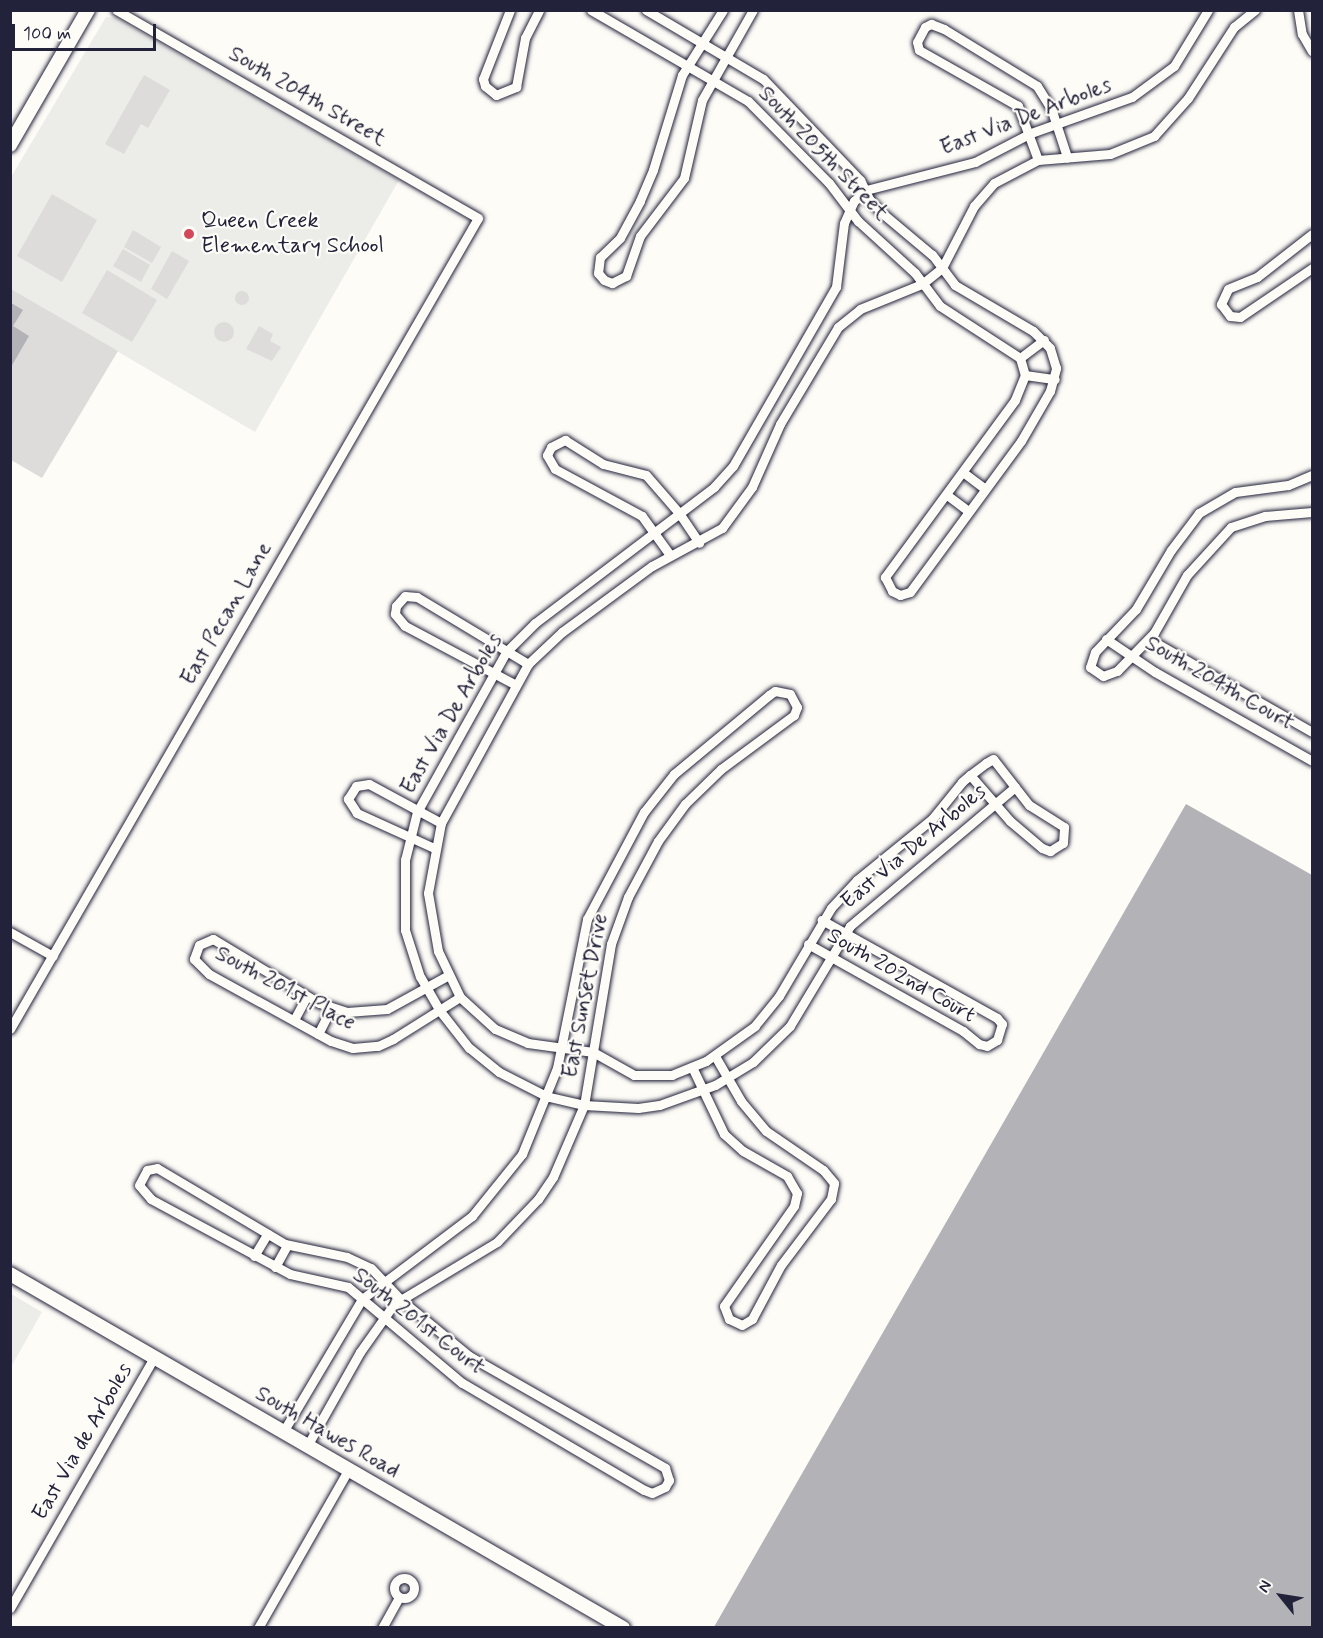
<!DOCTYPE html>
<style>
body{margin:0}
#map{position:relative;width:1323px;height:1638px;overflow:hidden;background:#fdfcf7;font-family:Mynerve,sans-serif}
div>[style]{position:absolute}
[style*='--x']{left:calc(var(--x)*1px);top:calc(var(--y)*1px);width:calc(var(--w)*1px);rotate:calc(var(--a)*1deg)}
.built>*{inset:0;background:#ecece9}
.green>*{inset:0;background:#dddcdb}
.round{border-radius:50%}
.water>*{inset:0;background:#b2b2b7}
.roads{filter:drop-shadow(0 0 2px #22223b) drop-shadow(0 0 2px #22223b)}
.street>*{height:9px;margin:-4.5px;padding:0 4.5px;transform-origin:4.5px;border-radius:4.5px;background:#fdfcf7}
.street>.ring{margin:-4.5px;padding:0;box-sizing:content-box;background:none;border:9px solid #fdfcf7;border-radius:50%}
.secondary>*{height:14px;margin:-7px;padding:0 7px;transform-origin:7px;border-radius:7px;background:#fdfcf7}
.dots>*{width:16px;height:16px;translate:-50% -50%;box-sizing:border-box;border:3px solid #fdfcf7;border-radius:50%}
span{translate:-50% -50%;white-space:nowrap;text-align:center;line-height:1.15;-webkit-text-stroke:4.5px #fdfcf7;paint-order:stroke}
.street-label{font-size:22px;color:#22223b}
.poi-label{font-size:22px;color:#22223b}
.left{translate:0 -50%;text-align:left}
.frame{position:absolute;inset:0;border:12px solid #22223b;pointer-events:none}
.north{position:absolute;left:1251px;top:1566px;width:60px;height:60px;-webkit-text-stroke:4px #fdfcf7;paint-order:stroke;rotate:300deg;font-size:16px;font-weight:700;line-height:24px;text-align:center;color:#22223b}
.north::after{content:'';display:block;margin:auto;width:21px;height:27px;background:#22223b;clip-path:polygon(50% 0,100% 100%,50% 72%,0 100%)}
.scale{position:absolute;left:12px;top:24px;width:144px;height:27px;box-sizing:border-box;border:3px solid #22223b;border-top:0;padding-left:8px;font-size:18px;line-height:21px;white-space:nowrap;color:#22223b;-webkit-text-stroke:4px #fdfcf7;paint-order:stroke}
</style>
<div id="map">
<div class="built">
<i style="clip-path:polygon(106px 17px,116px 18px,399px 180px,255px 432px,11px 289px,11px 177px)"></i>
<i style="clip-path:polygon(11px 1294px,42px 1312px,11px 1367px)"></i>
</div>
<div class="green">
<i style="clip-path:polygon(144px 75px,170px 90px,148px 128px,141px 124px,124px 154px,105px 144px)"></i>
<i style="clip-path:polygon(52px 194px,97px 220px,62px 282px,17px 256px)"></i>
<i style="clip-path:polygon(133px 230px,161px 247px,152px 263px,124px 247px)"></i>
<i style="clip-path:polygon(123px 249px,150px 265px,141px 282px,113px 266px)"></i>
<i style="clip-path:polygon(172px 251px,189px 261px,167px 299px,151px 289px)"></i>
<i style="clip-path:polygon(107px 270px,157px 300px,132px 342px,82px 313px)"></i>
<i style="clip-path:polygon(11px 289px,118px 351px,42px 478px,11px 460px)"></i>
<i class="round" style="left:235px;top:291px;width:14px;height:14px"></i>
<i class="round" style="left:214px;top:322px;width:20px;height:20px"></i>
<i style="clip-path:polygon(259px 326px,273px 334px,270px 341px,281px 347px,272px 361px,246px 349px)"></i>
</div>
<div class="water">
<i style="clip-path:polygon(11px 303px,23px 310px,13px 326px,29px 336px,11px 367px)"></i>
<i style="clip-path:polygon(1186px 804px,1312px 875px,1312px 1627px,714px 1627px)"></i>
</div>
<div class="roads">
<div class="street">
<i style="--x:510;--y:10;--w:74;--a:111.4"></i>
<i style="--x:483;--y:79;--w:7;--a:74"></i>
<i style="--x:485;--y:86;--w:14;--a:39"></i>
<i style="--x:496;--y:95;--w:22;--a:-22"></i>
<i style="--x:516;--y:87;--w:50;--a:-79.6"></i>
<i style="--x:525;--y:38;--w:31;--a:-63"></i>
<i style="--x:591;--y:10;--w:181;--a:30.1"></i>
<i style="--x:748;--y:101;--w:115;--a:45.4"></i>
<i style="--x:829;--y:183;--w:48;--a:52.7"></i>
<i style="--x:858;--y:221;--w:77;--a:42.4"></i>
<i style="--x:915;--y:273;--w:41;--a:52.9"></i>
<i style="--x:940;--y:306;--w:95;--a:33"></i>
<i style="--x:1020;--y:358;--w:18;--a:74"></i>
<i style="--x:1025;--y:375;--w:27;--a:112"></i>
<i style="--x:1015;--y:400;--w:220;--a:126.3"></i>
<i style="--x:885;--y:577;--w:16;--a:63"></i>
<i style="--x:892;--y:591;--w:9;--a:27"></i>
<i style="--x:900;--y:595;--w:10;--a:-17"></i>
<i style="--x:910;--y:592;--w:187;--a:-53.7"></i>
<i style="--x:1021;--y:441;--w:58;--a:-59.9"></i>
<i style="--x:1050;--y:391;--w:24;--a:-75"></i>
<i style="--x:1056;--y:368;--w:21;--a:-107"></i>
<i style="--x:1050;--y:348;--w:24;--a:-135"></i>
<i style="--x:1033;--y:331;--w:91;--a:-149.5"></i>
<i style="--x:955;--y:285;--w:38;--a:-127"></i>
<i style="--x:932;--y:255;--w:65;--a:-140"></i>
<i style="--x:882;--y:213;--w:19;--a:-133"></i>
<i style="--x:869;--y:199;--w:21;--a:-115"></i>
<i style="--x:860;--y:180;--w:140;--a:-133.8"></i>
<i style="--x:763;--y:79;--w:136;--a:-149.5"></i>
<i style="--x:723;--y:10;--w:77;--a:122.2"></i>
<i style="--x:682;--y:75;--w:99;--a:107"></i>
<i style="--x:653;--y:170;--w:34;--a:113"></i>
<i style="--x:640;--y:201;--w:42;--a:118.4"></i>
<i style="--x:620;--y:238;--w:28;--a:136"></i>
<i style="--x:600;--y:257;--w:16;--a:97"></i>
<i style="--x:598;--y:273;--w:9;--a:49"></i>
<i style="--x:604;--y:280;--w:9;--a:21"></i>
<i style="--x:612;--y:283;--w:16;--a:-27"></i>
<i style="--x:626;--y:276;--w:42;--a:-70.7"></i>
<i style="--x:640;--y:236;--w:73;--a:-52.8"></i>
<i style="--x:684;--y:178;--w:80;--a:-77"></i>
<i style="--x:702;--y:100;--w:103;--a:-60.5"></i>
<i style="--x:1298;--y:10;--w:24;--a:81"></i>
<i style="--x:1302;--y:34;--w:20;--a:60"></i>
<i style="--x:1038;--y:160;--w:58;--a:-110.3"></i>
<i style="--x:1018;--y:106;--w:114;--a:-150.5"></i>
<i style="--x:919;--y:50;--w:8;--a:-104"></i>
<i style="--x:917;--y:42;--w:17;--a:-62"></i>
<i style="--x:925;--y:27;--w:7;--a:-27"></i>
<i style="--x:931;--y:24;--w:14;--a:21"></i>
<i style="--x:944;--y:29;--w:109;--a:31.5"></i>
<i style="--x:1037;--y:86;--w:26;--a:58"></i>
<i style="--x:1051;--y:108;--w:52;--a:71.9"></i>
<i style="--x:1312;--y:234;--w:70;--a:142"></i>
<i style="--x:1257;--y:277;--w:31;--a:158"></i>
<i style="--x:1228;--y:289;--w:17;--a:115"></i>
<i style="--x:1221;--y:304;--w:15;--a:53"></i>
<i style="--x:1230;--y:316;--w:10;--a:6"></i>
<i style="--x:1240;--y:317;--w:87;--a:-34.2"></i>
<i style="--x:1020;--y:358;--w:30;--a:-37"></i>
<i style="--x:1025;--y:375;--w:30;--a:8"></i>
<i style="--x:964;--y:473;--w:26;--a:37"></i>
<i style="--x:1312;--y:475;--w:26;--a:157"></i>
<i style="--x:1288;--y:485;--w:53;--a:172.5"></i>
<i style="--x:1235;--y:492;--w:42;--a:149.7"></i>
<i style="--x:1199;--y:513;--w:46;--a:127.1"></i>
<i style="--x:1171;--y:550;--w:69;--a:120.7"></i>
<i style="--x:1136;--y:609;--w:59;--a:133.6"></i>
<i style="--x:1095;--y:652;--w:16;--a:108"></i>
<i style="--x:1090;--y:667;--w:16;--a:35"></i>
<i style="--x:1103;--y:676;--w:15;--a:-20"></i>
<i style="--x:1117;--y:671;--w:53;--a:-45.8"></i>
<i style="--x:1154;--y:633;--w:67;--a:-60.4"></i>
<i style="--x:1187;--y:575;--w:65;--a:-47.5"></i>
<i style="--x:1231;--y:527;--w:36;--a:-18"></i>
<i style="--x:1265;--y:516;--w:47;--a:-4.9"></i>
<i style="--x:947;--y:495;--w:26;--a:37"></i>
<i style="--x:670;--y:555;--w:48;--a:-125.7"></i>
<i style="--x:642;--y:516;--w:99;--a:-151.6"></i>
<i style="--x:555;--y:469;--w:16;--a:-120"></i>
<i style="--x:547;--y:455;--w:9;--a:-63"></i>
<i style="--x:551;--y:447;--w:16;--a:-27"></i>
<i style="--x:565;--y:440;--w:45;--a:32.3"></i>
<i style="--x:603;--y:464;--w:44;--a:14.3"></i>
<i style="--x:646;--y:475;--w:50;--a:49"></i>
<i style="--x:679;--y:513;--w:36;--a:56"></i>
<i style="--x:1106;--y:639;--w:59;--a:34"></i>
<i style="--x:1155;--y:672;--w:180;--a:29.5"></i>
<i style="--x:1149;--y:639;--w:188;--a:29.7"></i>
<i style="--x:516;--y:685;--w:126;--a:-152"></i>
<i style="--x:405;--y:626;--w:16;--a:-130"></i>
<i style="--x:395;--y:614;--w:8;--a:-83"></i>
<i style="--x:396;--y:606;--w:13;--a:-48"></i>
<i style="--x:405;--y:596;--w:12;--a:5"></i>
<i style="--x:417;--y:597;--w:130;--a:31.1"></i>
<i style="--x:970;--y:775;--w:61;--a:49"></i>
<i style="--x:1010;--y:821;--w:42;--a:40.2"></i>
<i style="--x:1042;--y:848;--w:9;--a:21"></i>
<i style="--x:1050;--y:851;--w:15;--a:-32"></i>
<i style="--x:1063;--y:843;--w:16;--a:-86"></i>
<i style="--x:1064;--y:827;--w:41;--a:-147.8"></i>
<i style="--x:1029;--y:805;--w:58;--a:-128"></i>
<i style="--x:993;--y:759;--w:8;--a:150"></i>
<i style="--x:986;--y:763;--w:20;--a:143"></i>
<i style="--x:970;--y:775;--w:11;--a:139"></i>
<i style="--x:962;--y:782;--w:48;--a:129"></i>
<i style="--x:932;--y:819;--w:97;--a:140.9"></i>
<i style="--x:857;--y:880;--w:38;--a:133"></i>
<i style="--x:831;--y:908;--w:102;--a:120.6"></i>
<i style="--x:779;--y:996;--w:38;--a:129"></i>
<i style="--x:755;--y:1026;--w:60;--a:144.5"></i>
<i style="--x:706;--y:1061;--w:37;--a:158"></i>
<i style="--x:672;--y:1075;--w:38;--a:180"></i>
<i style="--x:634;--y:1075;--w:47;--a:-150.7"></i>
<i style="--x:593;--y:1052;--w:66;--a:-172.1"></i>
<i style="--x:528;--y:1043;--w:36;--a:-157"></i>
<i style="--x:495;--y:1029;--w:47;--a:-137.6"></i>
<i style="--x:460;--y:997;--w:51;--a:-115.6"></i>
<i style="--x:438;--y:951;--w:59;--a:-99.8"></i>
<i style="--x:428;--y:893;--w:71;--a:-79.5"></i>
<i style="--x:441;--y:823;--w:181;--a:-61.3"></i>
<i style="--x:528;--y:664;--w:47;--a:-43.3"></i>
<i style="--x:562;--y:632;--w:112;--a:-36.3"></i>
<i style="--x:652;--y:566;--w:80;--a:-28.5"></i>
<i style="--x:722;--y:528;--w:51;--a:-53.8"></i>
<i style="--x:752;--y:487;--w:69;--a:-66"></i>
<i style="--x:780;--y:424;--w:113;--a:-59.1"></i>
<i style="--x:838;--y:327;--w:28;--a:-39"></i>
<i style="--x:860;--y:309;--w:67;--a:-22"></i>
<i style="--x:922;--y:284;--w:26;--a:-39"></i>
<i style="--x:942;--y:268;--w:70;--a:-62.7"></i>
<i style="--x:974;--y:206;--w:30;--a:-49"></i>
<i style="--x:994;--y:183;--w:50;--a:-27.6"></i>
<i style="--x:1038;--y:160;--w:72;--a:-4.8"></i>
<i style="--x:1110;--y:154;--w:48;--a:-22.2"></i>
<i style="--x:1154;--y:136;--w:51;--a:-48.2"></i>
<i style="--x:1188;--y:98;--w:85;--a:-57.1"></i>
<i style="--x:1234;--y:27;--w:27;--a:-39"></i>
<i style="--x:1015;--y:787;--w:216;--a:139.9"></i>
<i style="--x:850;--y:926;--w:117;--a:121"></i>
<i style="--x:790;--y:1026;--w:52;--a:135.8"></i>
<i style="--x:753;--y:1062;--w:44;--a:148.8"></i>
<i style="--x:715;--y:1085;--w:59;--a:160.3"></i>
<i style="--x:659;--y:1105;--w:21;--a:172"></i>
<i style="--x:638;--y:1108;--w:54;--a:-176.8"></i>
<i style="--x:584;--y:1105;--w:37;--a:-167"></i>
<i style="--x:548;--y:1097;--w:55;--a:-153"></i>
<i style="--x:499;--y:1072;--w:38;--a:-141"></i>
<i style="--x:469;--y:1048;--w:47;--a:-128.1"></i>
<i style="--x:440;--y:1011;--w:39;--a:-120"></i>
<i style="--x:420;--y:977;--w:49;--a:-107.7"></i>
<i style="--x:405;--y:930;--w:70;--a:-90"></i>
<i style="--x:405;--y:860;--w:49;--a:-76"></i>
<i style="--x:417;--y:812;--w:183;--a:-60.9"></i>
<i style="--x:506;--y:652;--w:41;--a:-45"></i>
<i style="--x:535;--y:623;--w:225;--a:-37.2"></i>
<i style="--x:714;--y:487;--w:28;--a:-48"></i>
<i style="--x:733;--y:466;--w:207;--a:-60.1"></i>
<i style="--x:836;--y:287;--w:64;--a:-82.9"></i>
<i style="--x:844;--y:223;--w:24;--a:-66"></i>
<i style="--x:854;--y:201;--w:16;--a:-43"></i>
<i style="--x:866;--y:190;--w:113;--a:-14.4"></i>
<i style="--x:975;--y:162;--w:63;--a:-27.4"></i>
<i style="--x:1031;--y:133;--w:107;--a:-19.6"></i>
<i style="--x:1132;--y:97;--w:52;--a:-36.4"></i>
<i style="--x:1174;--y:66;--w:66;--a:-58.7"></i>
<i style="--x:434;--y:848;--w:85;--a:-155.6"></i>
<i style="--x:357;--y:813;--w:17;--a:-123"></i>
<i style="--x:348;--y:799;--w:15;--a:-58"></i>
<i style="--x:356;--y:786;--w:13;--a:-9"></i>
<i style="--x:369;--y:784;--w:82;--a:28.4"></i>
<i style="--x:10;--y:932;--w:49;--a:29.2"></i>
<i style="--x:808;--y:944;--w:178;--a:29.3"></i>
<i style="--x:963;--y:1031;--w:21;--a:39"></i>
<i style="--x:979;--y:1044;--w:8;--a:14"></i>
<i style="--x:987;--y:1046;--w:12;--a:-31"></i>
<i style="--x:997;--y:1040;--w:17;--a:-73"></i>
<i style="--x:1002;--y:1024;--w:8;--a:-130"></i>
<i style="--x:997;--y:1018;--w:201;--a:-150.8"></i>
<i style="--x:447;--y:976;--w:68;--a:151.2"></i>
<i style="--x:387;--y:1009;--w:40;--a:175.7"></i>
<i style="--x:347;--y:1012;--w:29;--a:-162"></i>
<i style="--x:319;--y:1003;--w:124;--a:-148.9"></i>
<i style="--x:213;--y:939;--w:15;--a:157"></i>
<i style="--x:199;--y:945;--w:15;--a:110"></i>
<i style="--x:194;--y:959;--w:21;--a:45"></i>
<i style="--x:209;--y:974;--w:139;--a:28.8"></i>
<i style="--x:331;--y:1041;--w:23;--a:18"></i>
<i style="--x:353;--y:1048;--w:25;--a:-5"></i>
<i style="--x:378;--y:1046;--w:17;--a:-25"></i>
<i style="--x:393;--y:1039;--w:79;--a:-32.1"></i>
<i style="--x:294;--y:1020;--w:27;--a:-62"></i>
<i style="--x:10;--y:1029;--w:936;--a:-60.01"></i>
<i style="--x:478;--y:218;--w:417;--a:-150.1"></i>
<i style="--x:318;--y:1034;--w:29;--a:-63"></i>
<i style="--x:692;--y:1067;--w:74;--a:64.5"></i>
<i style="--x:724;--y:1134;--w:25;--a:42"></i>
<i style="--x:743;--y:1151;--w:51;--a:29.6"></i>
<i style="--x:787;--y:1176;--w:20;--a:60"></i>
<i style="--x:797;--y:1193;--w:13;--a:103"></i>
<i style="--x:794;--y:1206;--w:122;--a:125"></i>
<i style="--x:724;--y:1306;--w:14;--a:69"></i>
<i style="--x:729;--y:1319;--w:14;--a:25"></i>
<i style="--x:742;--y:1325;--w:12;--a:-31"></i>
<i style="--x:752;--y:1319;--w:61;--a:-61.8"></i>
<i style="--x:781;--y:1265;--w:83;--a:-52.9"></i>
<i style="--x:831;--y:1199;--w:16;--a:-79"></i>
<i style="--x:834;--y:1183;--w:17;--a:-130"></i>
<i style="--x:823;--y:1170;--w:69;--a:-145.6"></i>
<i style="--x:766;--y:1131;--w:39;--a:-130"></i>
<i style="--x:741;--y:1101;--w:52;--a:-120"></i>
<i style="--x:157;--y:1168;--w:149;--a:30.7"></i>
<i style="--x:285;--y:1244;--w:63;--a:11.8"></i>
<i style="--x:347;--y:1257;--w:26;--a:25"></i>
<i style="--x:371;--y:1268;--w:44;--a:46.8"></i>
<i style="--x:401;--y:1300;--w:88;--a:39.5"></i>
<i style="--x:469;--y:1356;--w:226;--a:29.7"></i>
<i style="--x:665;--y:1468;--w:13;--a:72"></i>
<i style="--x:669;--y:1480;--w:8;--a:120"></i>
<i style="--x:665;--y:1487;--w:14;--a:155"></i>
<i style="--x:652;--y:1493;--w:9;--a:-159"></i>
<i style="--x:644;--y:1490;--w:211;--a:-149.5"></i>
<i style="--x:462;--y:1383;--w:149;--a:-139.9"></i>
<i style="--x:348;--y:1287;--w:59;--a:-167.4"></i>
<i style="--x:290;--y:1274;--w:158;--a:-151.7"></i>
<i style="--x:151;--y:1199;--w:18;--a:-131"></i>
<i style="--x:139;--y:1185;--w:17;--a:-62"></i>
<i style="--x:147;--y:1170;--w:10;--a:-11"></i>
<i style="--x:254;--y:1256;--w:26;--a:-59"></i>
<i style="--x:275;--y:1267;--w:25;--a:-61"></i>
<i style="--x:283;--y:1432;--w:155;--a:-59.3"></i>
<i style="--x:362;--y:1299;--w:138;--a:-37"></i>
<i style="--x:472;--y:1216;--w:80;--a:-51.1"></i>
<i style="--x:522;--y:1154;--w:93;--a:-67.9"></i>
<i style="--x:557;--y:1068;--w:152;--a:-78.6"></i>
<i style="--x:587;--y:919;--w:121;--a:-62"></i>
<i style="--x:644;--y:812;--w:48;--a:-51.7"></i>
<i style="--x:674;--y:774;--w:124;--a:-39.7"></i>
<i style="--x:769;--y:695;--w:7;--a:-34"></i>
<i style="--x:775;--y:691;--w:15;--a:11"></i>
<i style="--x:790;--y:694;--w:15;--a:62"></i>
<i style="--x:797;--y:707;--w:9;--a:111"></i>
<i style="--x:794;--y:715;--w:91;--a:143.5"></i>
<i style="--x:721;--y:769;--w:50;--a:135.8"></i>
<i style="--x:685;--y:804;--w:46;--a:126.1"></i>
<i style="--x:658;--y:841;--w:64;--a:118.2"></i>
<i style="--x:628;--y:897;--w:50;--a:109.9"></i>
<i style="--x:611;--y:944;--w:163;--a:99.5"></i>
<i style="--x:584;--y:1105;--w:78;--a:113.3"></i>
<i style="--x:553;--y:1177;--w:27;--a:124"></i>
<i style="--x:538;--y:1199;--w:59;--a:133.6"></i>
<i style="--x:497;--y:1242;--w:120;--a:149"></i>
<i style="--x:394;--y:1304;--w:59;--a:125.3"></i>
<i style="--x:360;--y:1352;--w:108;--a:119.4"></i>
<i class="ring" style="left:394px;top:1578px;width:11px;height:11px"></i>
<i style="--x:10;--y:1608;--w:289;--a:-60.1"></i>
<i style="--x:258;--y:1628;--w:182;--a:-60.3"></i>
<i style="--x:382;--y:1628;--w:35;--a:-61"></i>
</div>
<div class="secondary">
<i style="--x:10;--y:145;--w:156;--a:-60"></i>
<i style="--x:10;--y:1274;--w:708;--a:30.01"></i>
</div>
</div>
<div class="dots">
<i style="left:189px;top:234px;background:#d1495b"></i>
</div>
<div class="street-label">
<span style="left:307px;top:97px;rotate:30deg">South 204th Street</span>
<span style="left:1026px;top:117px;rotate:-21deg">East Via De Arboles</span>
<span style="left:823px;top:154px;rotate:46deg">South 205th Street</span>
<span style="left:227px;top:614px;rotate:-60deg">East Pecan Lane</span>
<span style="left:1219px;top:684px;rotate:30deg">South 204th Court</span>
<span style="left:452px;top:714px;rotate:-60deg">East Via De Arboles</span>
<span style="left:914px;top:847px;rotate:-40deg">East Via De Arboles</span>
<span style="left:901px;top:976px;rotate:30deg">South 202nd Court</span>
<span style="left:285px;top:989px;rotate:28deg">South 201st Place</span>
<span style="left:586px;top:996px;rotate:-79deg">East Sunset Drive</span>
<span style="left:418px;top:1322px;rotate:38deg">South 201st Court</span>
<span style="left:327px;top:1433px;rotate:30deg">South Hawes Road</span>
<span style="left:83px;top:1442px;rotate:-60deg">East Via de Arboles</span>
</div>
<div class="poi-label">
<span class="left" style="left:201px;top:234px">Queen Creek<br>Elementary School</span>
</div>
<div class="frame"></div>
<div class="north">N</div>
<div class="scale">100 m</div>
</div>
